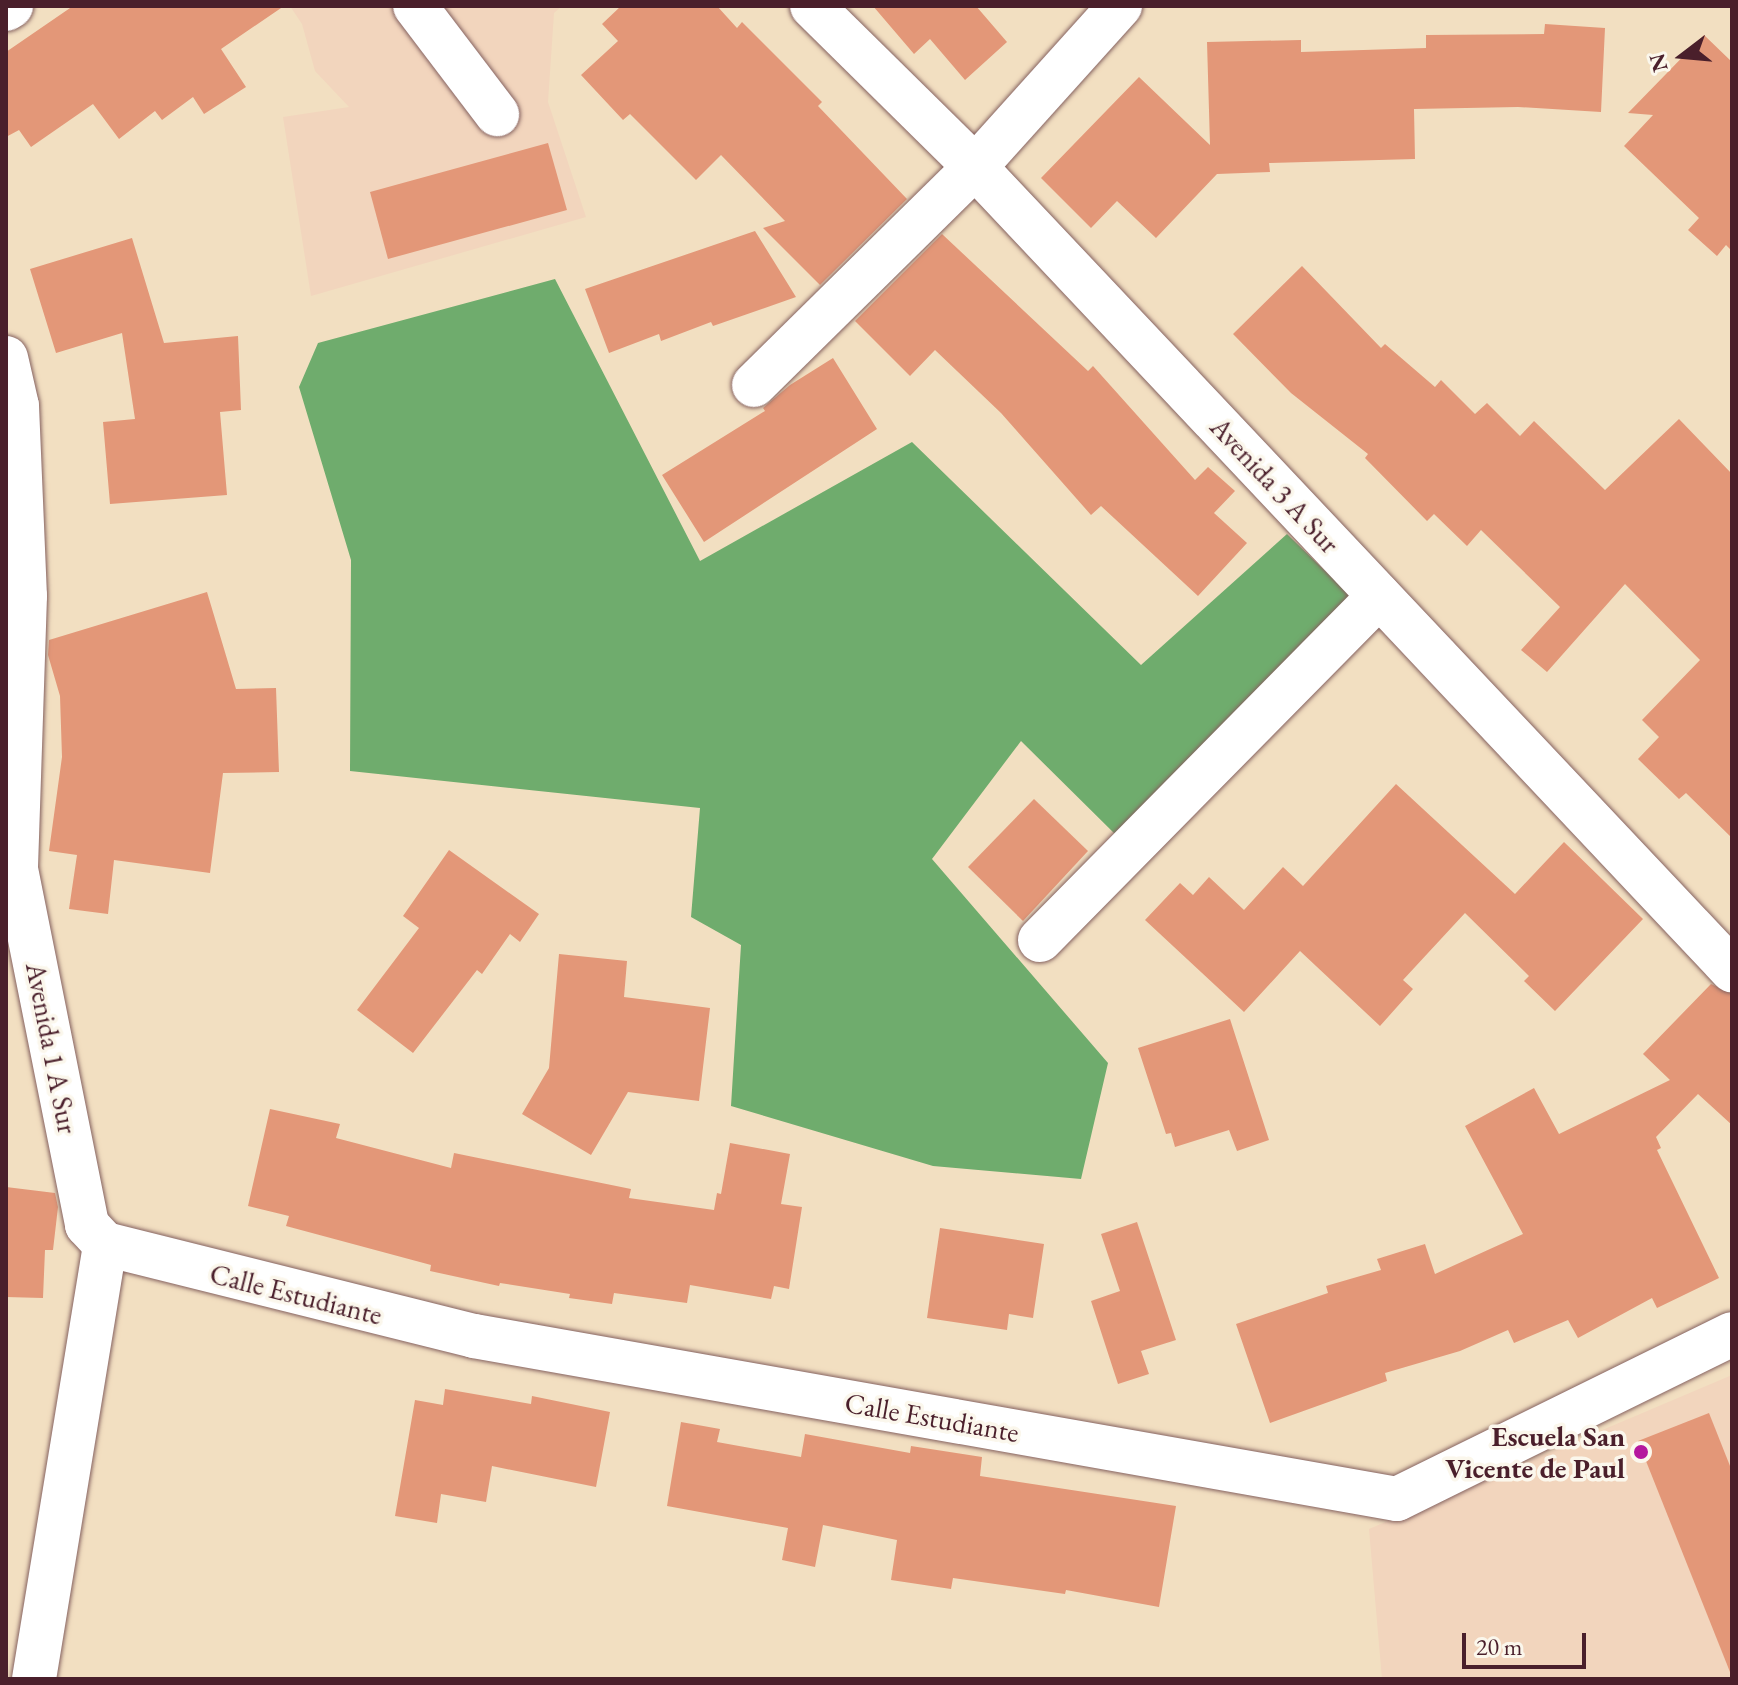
<!DOCTYPE html>
<style>
body{margin:0}
#map{position:relative;width:1738px;height:1685px;overflow:hidden;background:#f2dfc1;font-family:"EB Garamond",serif}
div>[style]{position:absolute}
[style*='--x']{left:calc(var(--x)*1px);top:calc(var(--y)*1px);width:calc(var(--w)*1px);rotate:calc(var(--a)*1deg)}
.built>*{inset:0;background:#f2d5bd}
.forest>*{inset:0;background:#6fac6d}
.building>*{inset:0;background:#e39778}
.roads{filter:drop-shadow(0 0 2px #856260) drop-shadow(0 0 2px #856260)}
.minor>*{height:44px;margin:-22px;padding:0 22px;transform-origin:22px;border-radius:22px;background:#fff}
.dots>*{width:22px;height:22px;translate:-50% -50%;box-sizing:border-box;border:4px solid #fbf7ec;border-radius:50%}
span{translate:-50% -50%;white-space:nowrap;text-align:center;line-height:1.15;-webkit-text-stroke:7px #fbf7ec;paint-order:stroke}
.street-label{font-size:28px;color:#4a1f2b}
.poi-label{font-size:28px;color:#4a1f2b;font-weight:700}
.right{translate:-100% -50%;text-align:right}
.frame{position:absolute;inset:0;border:8px solid #4a1f2b;pointer-events:none}
.north{position:absolute;left:1642px;top:16px;width:80px;height:80px;-webkit-text-stroke:6px #fbf7ec;paint-order:stroke;rotate:254deg;font-size:22px;font-weight:700;line-height:32px;text-align:center;color:#4a1f2b}
.north::after{content:'';display:block;margin:auto;width:28px;height:36px;background:#4a1f2b;clip-path:polygon(50% 0,100% 100%,50% 72%,0 100%)}
.scale{position:absolute;left:1462px;top:1633px;width:124px;height:36px;box-sizing:border-box;border:4px solid #4a1f2b;border-top:0;padding-left:10px;font-size:24px;line-height:28px;white-space:nowrap;color:#4a1f2b;-webkit-text-stroke:6px #fbf7ec;paint-order:stroke}
</style>
<div id="map">
<div class="built">
<i style="clip-path:polygon(290px 6px,562px 6px,554px 13px,548px 102px,586px 217px,311px 296px,283px 117px,349px 107px,315px 71px,302px 24px)"></i>
<i style="clip-path:polygon(1732px 1375px,1732px 1679px,1382px 1679px,1369px 1529px)"></i>
</div>
<div class="forest">
<i style="clip-path:polygon(555px 279px,700px 561px,912px 442px,1141px 665px,1287px 534px,1354px 599px,1116px 835px,1021px 741px,932px 859px,1108px 1063px,1081px 1179px,933px 1166px,731px 1106px,741px 945px,691px 917px,700px 808px,350px 771px,351px 560px,299px 387px,318px 343px)"></i>
</div>
<div class="building">
<i style="clip-path:polygon(73px 6px,284px 6px,221px 49px,246px 87px,204px 114px,193px 97px,162px 120px,155px 111px,119px 139px,93px 104px,31px 147px,19px 130px,6px 137px,6px 52px)"></i>
<i style="clip-path:polygon(621px 6px,717px 6px,737px 28px,742px 22px,822px 102px,818px 106px,907px 199px,820px 285px,763px 228px,785px 221px,721px 155px,696px 180px,630px 114px,623px 120px,581px 75px,618px 41px,602px 24px)"></i>
<i style="clip-path:polygon(873px 6px,976px 6px,1007px 42px,965px 80px,930px 39px,914px 54px)"></i>
<i style="clip-path:polygon(1545px 24px,1605px 28px,1601px 112px,1518px 107px,1414px 109px,1415px 159px,1269px 163px,1270px 172px,1217px 174px,1156px 238px,1117px 201px,1091px 228px,1041px 178px,1139px 77px,1210px 145px,1207px 42px,1301px 40px,1301px 52px,1426px 48px,1426px 35px,1544px 34px)"></i>
<i style="clip-path:polygon(1704px 35px,1732px 62px,1732px 251px,1726px 245px,1717px 256px,1688px 230px,1699px 218px,1624px 146px,1653px 115px,1628px 113px)"></i>
<i style="clip-path:polygon(548px 143px,567px 210px,388px 259px,370px 192px)"></i>
<i style="clip-path:polygon(755px 231px,796px 297px,713px 326px,711px 322px,661px 341px,659px 334px,609px 353px,585px 289px)"></i>
<i style="clip-path:polygon(942px 234px,1088px 371px,1093px 366px,1195px 480px,1208px 467px,1235px 491px,1214px 513px,1247px 543px,1198px 596px,1101px 506px,1091px 515px,1001px 413px,935px 350px,910px 376px,855px 321px)"></i>
<i style="clip-path:polygon(132px 238px,164px 343px,238px 336px,241px 410px,220px 412px,227px 495px,110px 504px,103px 422px,135px 419px,122px 333px,56px 353px,30px 269px)"></i>
<i style="clip-path:polygon(1302px 266px,1381px 348px,1385px 344px,1435px 387px,1441px 380px,1475px 414px,1487px 403px,1520px 436px,1534px 421px,1605px 490px,1679px 419px,1732px 474px,1732px 838px,1686px 793px,1679px 799px,1638px 759px,1659px 737px,1642px 720px,1700px 660px,1625px 584px,1547px 672px,1521px 650px,1560px 607px,1481px 530px,1467px 546px,1434px 514px,1427px 521px,1365px 458px,1368px 454px,1291px 393px,1233px 334px)"></i>
<i style="clip-path:polygon(833px 358px,877px 429px,704px 542px,662px 475px,765px 411px,763px 408px,790px 385px)"></i>
<i style="clip-path:polygon(207px 592px,236px 689px,276px 688px,279px 772px,223px 773px,210px 873px,114px 860px,108px 914px,69px 909px,77px 855px,49px 851px,62px 757px,60px 696px,48px 655px,49px 640px)"></i>
<i style="clip-path:polygon(1396px 784px,1515px 894px,1564px 842px,1643px 919px,1555px 1011px,1524px 981px,1529px 976px,1465px 913px,1403px 980px,1413px 989px,1380px 1026px,1300px 951px,1244px 1012px,1145px 920px,1180px 883px,1193px 895px,1209px 877px,1244px 910px,1283px 867px,1303px 886px)"></i>
<i style="clip-path:polygon(1034px 799px,1088px 851px,1023px 921px,968px 867px)"></i>
<i style="clip-path:polygon(449px 850px,539px 914px,520px 942px,510px 934px,482px 974px,477px 970px,413px 1053px,357px 1010px,419px 928px,403px 916px)"></i>
<i style="clip-path:polygon(559px 954px,627px 961px,624px 997px,710px 1008px,699px 1101px,628px 1092px,591px 1155px,522px 1114px,549px 1068px)"></i>
<i style="clip-path:polygon(1711px 984px,1732px 994px,1732px 1125px,1698px 1094px,1656px 1137px,1661px 1148px,1657px 1150px,1719px 1278px,1657px 1308px,1652px 1298px,1578px 1338px,1568px 1320px,1514px 1343px,1508px 1330px,1460px 1351px,1385px 1373px,1387px 1381px,1270px 1423px,1236px 1324px,1328px 1293px,1326px 1286px,1381px 1270px,1377px 1259px,1425px 1244px,1435px 1274px,1523px 1234px,1465px 1126px,1534px 1088px,1559px 1134px,1670px 1080px,1643px 1054px)"></i>
<i style="clip-path:polygon(1230px 1019px,1269px 1140px,1237px 1151px,1229px 1130px,1175px 1147px,1171px 1133px,1166px 1134px,1138px 1048px)"></i>
<i style="clip-path:polygon(270px 1109px,340px 1124px,336px 1138px,451px 1168px,454px 1153px,631px 1189px,629px 1198px,714px 1210px,717px 1193px,721px 1194px,730px 1143px,790px 1154px,781px 1204px,802px 1207px,789px 1289px,774px 1286px,771px 1299px,690px 1285px,687px 1303px,614px 1293px,612px 1304px,569px 1298px,570px 1294px,500px 1283px,499px 1286px,430px 1271px,431px 1265px,286px 1226px,289px 1216px,248px 1206px)"></i>
<i style="clip-path:polygon(6px 1187px,55px 1193px,58px 1207px,53px 1250px,45px 1250px,43px 1298px,6px 1297px)"></i>
<i style="clip-path:polygon(1137px 1222px,1176px 1340px,1141px 1351px,1149px 1374px,1118px 1384px,1091px 1301px,1120px 1291px,1101px 1234px)"></i>
<i style="clip-path:polygon(940px 1228px,1044px 1244px,1033px 1318px,1009px 1314px,1007px 1330px,927px 1318px)"></i>
<i style="clip-path:polygon(445px 1389px,531px 1404px,532px 1396px,610px 1412px,596px 1487px,492px 1466px,486px 1502px,441px 1494px,437px 1523px,395px 1516px,415px 1400px,443px 1405px)"></i>
<i style="clip-path:polygon(1709px 1413px,1732px 1471px,1730px 1672px,1638px 1441px)"></i>
<i style="clip-path:polygon(681px 1422px,720px 1429px,717px 1442px,801px 1457px,805px 1434px,910px 1453px,911px 1446px,982px 1457px,980px 1476px,1176px 1506px,1159px 1607px,1066px 1590px,1065px 1594px,953px 1578px,951px 1589px,891px 1580px,897px 1540px,823px 1525px,815px 1567px,782px 1560px,788px 1528px,667px 1506px)"></i>
</div>
<div class="roads">
<div class="minor">
<i style="--x:415;--y:6;--w:136;--a:52.8"></i>
<i style="--x:812;--y:6;--w:229;--a:44.6"></i>
<i style="--x:975;--y:167;--w:1104;--a:46.69"></i>
<i style="--x:6;--y:9;--w:6;--a:-31"></i>
<i style="--x:6;--y:358;--w:49;--a:77.1"></i>
<i style="--x:17;--y:406;--w:190;--a:87.6"></i>
<i style="--x:25;--y:596;--w:273;--a:91.9"></i>
<i style="--x:16;--y:869;--w:363;--a:78.7"></i>
<i style="--x:87;--y:1225;--w:26;--a:47"></i>
<i style="--x:754;--y:385;--w:310;--a:-44.6"></i>
<i style="--x:975;--y:167;--w:217;--a:-48"></i>
<i style="--x:1040;--y:940;--w:483;--a:-45.4"></i>
<i style="--x:105;--y:1244;--w:380;--a:14"></i>
<i style="--x:474;--y:1336;--w:937;--a:10.02"></i>
<i style="--x:1397;--y:1499;--w:373;--a:-26.2"></i>
<i style="--x:34;--y:1679;--w:441;--a:-80.7"></i>
</div>
</div>
<div class="dots">
<i style="left:1641px;top:1452px;background:#b5179e"></i>
</div>
<div class="street-label">
<span style="left:1275px;top:485px;rotate:47deg">Avenida 3 A Sur</span>
<span style="left:52px;top:1048px;rotate:79deg">Avenida 1 A Sur</span>
<span style="left:296px;top:1294px;rotate:14deg">Calle Estudiante</span>
<span style="left:932px;top:1417px;rotate:10deg">Calle Estudiante</span>
</div>
<div class="poi-label">
<span class="right" style="left:1625px;top:1452px">Escuela San<br>Vicente de Paul</span>
</div>
<div class="frame"></div>
<div class="north">N</div>
<div class="scale">20 m</div>
</div>
